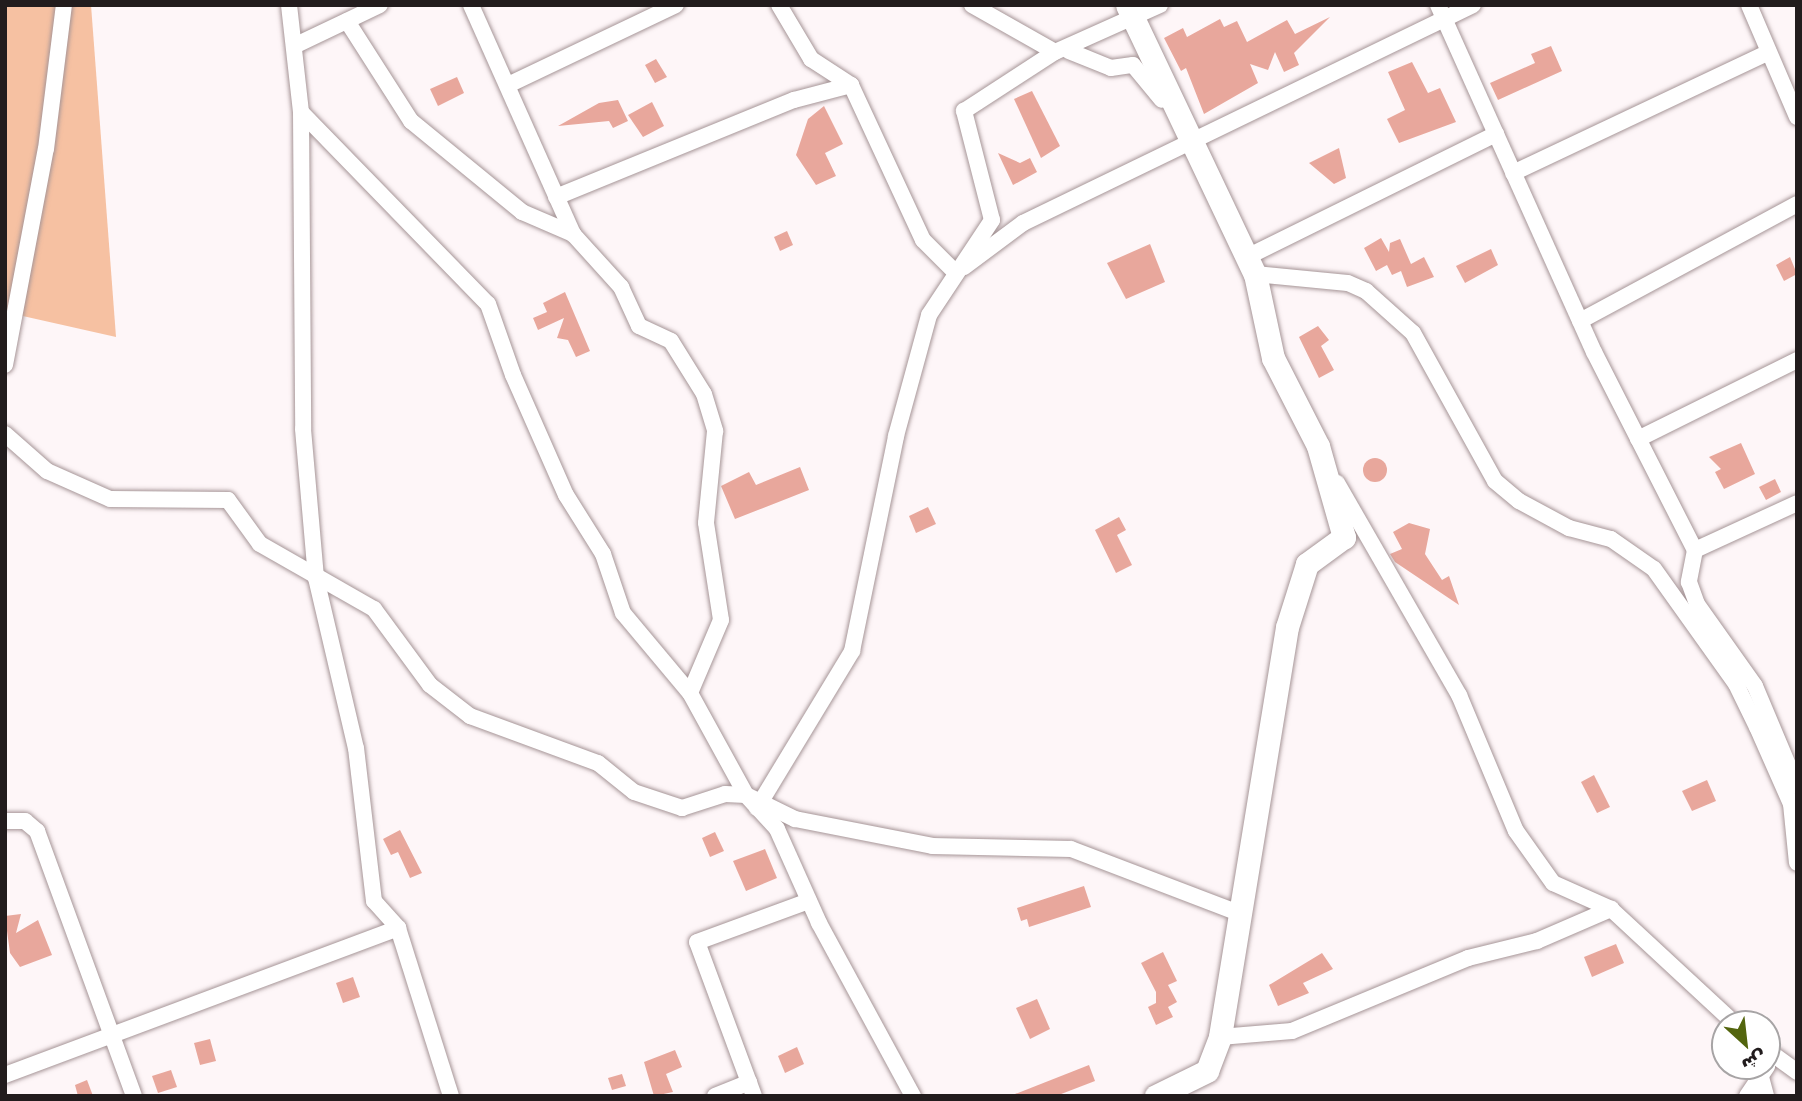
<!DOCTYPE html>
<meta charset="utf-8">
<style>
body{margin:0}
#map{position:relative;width:1802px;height:1101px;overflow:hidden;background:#fef6f8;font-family:"DejaVu Sans",Vazirmatn,sans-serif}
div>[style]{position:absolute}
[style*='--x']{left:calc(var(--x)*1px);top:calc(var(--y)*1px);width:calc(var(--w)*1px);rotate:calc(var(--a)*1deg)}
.green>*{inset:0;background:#f6c1a2}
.building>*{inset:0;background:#e8a79c}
.round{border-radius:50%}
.roads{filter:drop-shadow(0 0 2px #a69597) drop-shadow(0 0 2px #a69597)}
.street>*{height:16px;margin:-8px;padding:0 8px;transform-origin:8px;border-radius:8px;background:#fff}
.secondary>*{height:23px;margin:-11.5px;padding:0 11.5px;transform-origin:11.5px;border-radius:11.5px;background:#fff}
span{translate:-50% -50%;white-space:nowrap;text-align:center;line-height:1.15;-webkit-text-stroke:6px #fff;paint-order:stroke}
.frame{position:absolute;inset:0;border:7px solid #221c1d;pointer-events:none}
.north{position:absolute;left:1711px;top:1010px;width:70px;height:70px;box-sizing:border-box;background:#fff;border:2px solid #a7a4a5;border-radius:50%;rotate:153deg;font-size:19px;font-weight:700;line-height:28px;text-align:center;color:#221c1d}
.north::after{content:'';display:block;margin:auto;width:24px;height:32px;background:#53650e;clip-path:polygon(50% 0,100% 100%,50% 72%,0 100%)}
</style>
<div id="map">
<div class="green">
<i style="clip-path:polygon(5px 5px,91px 5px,116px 337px,5px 312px)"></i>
</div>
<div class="building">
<i style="clip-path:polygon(1330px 17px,1294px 53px,1299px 65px,1284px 72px,1275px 52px,1268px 70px,1250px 64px,1258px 83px,1204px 114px,1186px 68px,1181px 71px,1164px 38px,1183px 28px,1187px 37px,1220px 19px,1224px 27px,1237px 21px,1247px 42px,1287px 20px,1295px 34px)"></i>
<i style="clip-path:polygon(1551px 46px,1562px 71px,1498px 100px,1490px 83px,1535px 63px,1531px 54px)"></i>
<i style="clip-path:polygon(656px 59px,667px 77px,655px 83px,645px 65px)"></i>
<i style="clip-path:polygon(1412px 62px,1428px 93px,1440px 88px,1456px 122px,1399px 143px,1387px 119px,1405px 110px,1388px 72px)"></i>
<i style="clip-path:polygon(457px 77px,464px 93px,438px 106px,430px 89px)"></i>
<i style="clip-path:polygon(1032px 91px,1060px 146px,1041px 158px,1014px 99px)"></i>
<i style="clip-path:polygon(618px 100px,628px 121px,613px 128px,609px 121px,558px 126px,599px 103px)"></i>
<i style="clip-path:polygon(652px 102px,664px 126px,643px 137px,628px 115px)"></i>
<i style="clip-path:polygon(824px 106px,843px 144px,825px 153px,836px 176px,816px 185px,796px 155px,808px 119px)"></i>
<i style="clip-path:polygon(1339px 148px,1346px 178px,1334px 184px,1309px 163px)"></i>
<i style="clip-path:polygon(998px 153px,1020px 163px,1030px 158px,1037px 172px,1013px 185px)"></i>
<i style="clip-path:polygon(787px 231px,793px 245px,780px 251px,774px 237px)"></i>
<i style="clip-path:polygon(1381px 238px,1389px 252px,1390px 243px,1400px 239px,1411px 264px,1424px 257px,1434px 277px,1407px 287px,1401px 271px,1392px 275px,1387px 265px,1376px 271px,1364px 248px)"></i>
<i style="clip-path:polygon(1150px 244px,1165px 282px,1126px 299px,1107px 263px)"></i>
<i style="clip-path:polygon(1491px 249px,1498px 265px,1465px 283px,1456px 266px)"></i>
<i style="clip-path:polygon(1790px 257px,1797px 274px,1784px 281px,1776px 265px)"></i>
<i style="clip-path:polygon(565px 292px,590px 351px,576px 357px,568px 340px,557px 338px,564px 318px,538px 330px,533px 318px,547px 312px,543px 303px)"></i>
<i style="clip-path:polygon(1318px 326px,1329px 340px,1321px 346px,1334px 370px,1319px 378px,1299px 337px)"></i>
<i style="clip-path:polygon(1741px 443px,1755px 474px,1724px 489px,1715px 472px,1721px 469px,1709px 457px)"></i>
<i class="round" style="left:1363px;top:458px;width:24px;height:24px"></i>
<i style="clip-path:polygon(800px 467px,809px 490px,735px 519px,721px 486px,749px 472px,756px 485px)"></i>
<i style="clip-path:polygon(1775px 479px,1781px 492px,1766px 500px,1759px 487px)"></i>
<i style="clip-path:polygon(928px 507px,936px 524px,916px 533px,909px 516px)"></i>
<i style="clip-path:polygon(1119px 517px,1126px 530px,1117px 535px,1132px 565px,1116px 573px,1095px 530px)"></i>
<i style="clip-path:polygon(1409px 523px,1430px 529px,1425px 554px,1442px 580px,1449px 576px,1459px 605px,1395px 562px,1390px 554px,1402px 549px,1393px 532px)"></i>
<i style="clip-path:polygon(1594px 775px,1610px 807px,1597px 813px,1581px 782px)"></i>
<i style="clip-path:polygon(1707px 780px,1716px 801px,1692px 811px,1682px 791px)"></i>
<i style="clip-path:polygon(400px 830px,422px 873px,410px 878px,398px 852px,391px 855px,383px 839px)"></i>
<i style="clip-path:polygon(715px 832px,724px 851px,710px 857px,702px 838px)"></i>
<i style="clip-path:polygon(765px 849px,777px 878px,746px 891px,733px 861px)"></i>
<i style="clip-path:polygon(1084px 886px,1091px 907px,1029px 927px,1027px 919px,1021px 921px,1017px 908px)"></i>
<i style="clip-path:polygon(21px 914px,16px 933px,38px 920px,52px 955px,20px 967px,10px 953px,5px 916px)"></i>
<i style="clip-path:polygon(1616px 944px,1624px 963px,1592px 977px,1584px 957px)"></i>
<i style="clip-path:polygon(1163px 952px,1177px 981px,1168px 985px,1177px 1002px,1168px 1007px,1173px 1017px,1156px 1025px,1148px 1007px,1156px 1003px,1156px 992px,1141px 963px)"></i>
<i style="clip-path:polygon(1322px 953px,1333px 969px,1303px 983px,1309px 993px,1278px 1006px,1269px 985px)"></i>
<i style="clip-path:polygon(353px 977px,360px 997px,343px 1003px,336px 983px)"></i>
<i style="clip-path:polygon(1037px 999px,1050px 1029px,1030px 1039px,1016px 1008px)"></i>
<i style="clip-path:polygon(210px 1039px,216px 1061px,200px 1065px,194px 1043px)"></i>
<i style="clip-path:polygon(797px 1047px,804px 1064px,785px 1073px,778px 1056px)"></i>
<i style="clip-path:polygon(675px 1050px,682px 1067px,666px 1074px,673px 1092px,654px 1096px,644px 1062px)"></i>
<i style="clip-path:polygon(1089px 1065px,1095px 1081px,1056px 1096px,1010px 1096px)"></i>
<i style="clip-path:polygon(171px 1070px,177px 1087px,158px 1093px,152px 1076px)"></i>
<i style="clip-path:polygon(622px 1074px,626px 1086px,612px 1090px,608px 1078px)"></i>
<i style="clip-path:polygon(87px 1080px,93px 1096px,78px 1096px,75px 1085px)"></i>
</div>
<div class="roads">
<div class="street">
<i style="--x:289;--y:5;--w:108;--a:83.6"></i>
<i style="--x:301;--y:112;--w:317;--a:89.6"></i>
<i style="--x:303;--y:429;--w:150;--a:85"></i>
<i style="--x:316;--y:578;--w:175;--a:76.8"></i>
<i style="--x:356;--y:748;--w:154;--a:83.3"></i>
<i style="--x:374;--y:901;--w:36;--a:48"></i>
<i style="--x:398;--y:928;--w:176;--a:72.5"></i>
<i style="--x:471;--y:5;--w:251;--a:66"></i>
<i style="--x:573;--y:234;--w:72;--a:47.8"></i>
<i style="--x:621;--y:287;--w:43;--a:65.2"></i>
<i style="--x:639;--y:326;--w:35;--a:25"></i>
<i style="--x:671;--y:341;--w:62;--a:58.1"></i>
<i style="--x:704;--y:394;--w:39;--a:73"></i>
<i style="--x:715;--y:431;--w:92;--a:95.6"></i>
<i style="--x:706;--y:523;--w:98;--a:81.2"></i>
<i style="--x:721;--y:620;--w:79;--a:113"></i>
<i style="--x:779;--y:5;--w:63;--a:59.3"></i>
<i style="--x:811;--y:59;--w:48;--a:33"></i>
<i style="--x:851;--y:85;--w:171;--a:65.1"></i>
<i style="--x:923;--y:240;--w:47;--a:45"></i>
<i style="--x:972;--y:5;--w:95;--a:29.5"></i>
<i style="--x:1055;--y:52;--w:115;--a:-24.1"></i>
<i style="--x:1438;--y:5;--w:380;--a:65.8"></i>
<i style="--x:1594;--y:352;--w:222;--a:63"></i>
<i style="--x:1695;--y:550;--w:33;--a:101"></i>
<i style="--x:1689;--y:582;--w:23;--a:70"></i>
<i style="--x:1697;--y:604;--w:100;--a:54.7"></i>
<i style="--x:1755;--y:686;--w:108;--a:67.2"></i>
<i style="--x:1749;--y:5;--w:122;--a:66.8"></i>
<i style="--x:347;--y:21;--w:119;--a:57.4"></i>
<i style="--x:411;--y:121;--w:144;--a:39.3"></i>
<i style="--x:522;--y:212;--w:56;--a:23.3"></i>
<i style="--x:294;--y:46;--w:95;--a:-25.5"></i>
<i style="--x:1069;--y:51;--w:45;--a:22"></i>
<i style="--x:1111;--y:68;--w:22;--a:-8"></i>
<i style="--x:1133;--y:65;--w:45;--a:50.4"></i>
<i style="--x:508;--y:85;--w:186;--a:-25.5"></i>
<i style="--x:301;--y:112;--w:268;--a:45.8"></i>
<i style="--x:488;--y:304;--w:75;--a:70.6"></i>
<i style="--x:513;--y:375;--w:131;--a:66.2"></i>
<i style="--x:566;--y:495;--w:70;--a:57.9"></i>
<i style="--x:603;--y:554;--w:62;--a:71.3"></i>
<i style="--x:623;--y:613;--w:104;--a:50.1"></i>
<i style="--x:690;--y:693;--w:116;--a:61.2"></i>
<i style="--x:746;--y:795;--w:46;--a:47.6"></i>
<i style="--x:777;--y:829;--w:103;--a:65.9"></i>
<i style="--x:819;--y:923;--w:197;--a:61.5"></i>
<i style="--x:1513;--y:173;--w:281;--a:-25.3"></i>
<i style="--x:556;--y:197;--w:257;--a:-22.2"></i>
<i style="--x:794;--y:100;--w:59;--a:-14.7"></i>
<i style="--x:1247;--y:257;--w:278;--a:-26.3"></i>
<i style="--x:964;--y:267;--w:74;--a:-36.7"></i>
<i style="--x:1023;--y:223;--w:500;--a:-25.85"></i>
<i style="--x:1252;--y:268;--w:7;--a:63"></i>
<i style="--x:1255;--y:274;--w:93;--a:5.5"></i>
<i style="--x:1348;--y:283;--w:20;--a:24"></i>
<i style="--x:1366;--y:291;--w:63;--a:41.8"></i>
<i style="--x:1413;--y:333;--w:169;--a:61"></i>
<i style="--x:1495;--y:481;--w:31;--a:40"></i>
<i style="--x:1519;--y:501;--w:57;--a:28.4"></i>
<i style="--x:1569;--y:528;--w:43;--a:14.7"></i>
<i style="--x:1611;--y:539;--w:52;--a:34.9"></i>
<i style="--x:1654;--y:569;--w:141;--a:54.5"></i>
<i style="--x:1736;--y:684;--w:48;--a:64"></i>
<i style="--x:1757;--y:727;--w:84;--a:66.2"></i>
<i style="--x:1791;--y:804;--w:59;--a:84.2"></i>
<i style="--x:1580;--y:321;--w:247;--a:-28.3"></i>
<i style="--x:5;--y:365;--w:220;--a:-79.3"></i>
<i style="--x:46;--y:149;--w:145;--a:-82.9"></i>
<i style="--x:5;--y:434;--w:56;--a:41.4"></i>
<i style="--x:47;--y:471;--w:69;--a:24"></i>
<i style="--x:110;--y:499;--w:118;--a:0.5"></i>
<i style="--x:228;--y:500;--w:54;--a:54"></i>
<i style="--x:260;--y:544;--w:131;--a:29.7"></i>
<i style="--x:374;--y:609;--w:94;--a:53.6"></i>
<i style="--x:430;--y:685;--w:51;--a:37.8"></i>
<i style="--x:470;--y:716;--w:136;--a:20.2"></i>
<i style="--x:598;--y:763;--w:46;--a:38.9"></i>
<i style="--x:634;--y:792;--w:51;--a:18.4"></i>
<i style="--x:682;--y:808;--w:45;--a:-18"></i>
<i style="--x:725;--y:794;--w:21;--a:3"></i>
<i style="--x:746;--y:795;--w:55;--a:26.1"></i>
<i style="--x:795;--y:819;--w:140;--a:11.1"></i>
<i style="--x:932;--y:846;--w:139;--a:1.2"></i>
<i style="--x:1071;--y:849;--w:182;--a:20.9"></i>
<i style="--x:1638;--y:439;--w:178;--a:-26.4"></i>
<i style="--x:1337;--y:483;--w:245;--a:60.1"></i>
<i style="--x:1459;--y:695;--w:147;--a:67.3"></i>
<i style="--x:1516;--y:831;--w:64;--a:54.6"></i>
<i style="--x:1553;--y:883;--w:64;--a:24.1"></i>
<i style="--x:1611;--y:909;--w:169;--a:42.8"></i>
<i style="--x:1695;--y:550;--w:112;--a:-24.7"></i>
<i style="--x:757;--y:808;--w:184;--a:-58.8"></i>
<i style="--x:852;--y:651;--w:219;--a:-78.4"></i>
<i style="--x:896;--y:436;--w:125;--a:-74.7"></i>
<i style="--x:929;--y:315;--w:114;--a:-56.4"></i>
<i style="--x:992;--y:220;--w:113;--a:-104.4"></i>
<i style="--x:964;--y:111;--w:108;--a:-33"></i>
<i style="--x:5;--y:821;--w:20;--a:0"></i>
<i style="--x:25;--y:821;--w:16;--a:40"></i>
<i style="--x:37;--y:831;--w:282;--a:69.9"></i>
<i style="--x:1220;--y:1037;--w:72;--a:-4.8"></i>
<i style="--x:1292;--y:1031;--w:191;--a:-22.5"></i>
<i style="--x:1468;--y:958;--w:71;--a:-13.8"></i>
<i style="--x:1537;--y:941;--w:81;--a:-23.4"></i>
<i style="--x:1767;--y:1050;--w:37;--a:36"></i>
<i style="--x:5;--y:1075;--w:420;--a:-20.5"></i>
<i style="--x:1761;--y:1077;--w:20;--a:75"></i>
<i style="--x:715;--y:1096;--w:37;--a:-22"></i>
<i style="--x:754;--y:1096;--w:164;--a:-110.3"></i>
<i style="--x:697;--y:942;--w:119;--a:-20.1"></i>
<i style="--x:1747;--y:1096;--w:36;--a:-56"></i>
</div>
<div class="secondary">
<i style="--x:1127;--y:5;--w:298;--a:64.6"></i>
<i style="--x:1255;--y:274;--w:86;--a:77.9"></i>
<i style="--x:1273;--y:358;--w:99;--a:62.9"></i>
<i style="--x:1318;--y:446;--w:95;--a:74.1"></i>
<i style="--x:1344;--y:537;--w:46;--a:143.9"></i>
<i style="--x:1307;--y:564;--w:66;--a:107.6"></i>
<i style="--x:1287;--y:627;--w:415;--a:99.3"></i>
<i style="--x:1220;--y:1037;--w:36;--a:111"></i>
<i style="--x:1207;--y:1071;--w:57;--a:153.9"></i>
</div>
</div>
<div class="frame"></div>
<div class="north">ش</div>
</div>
